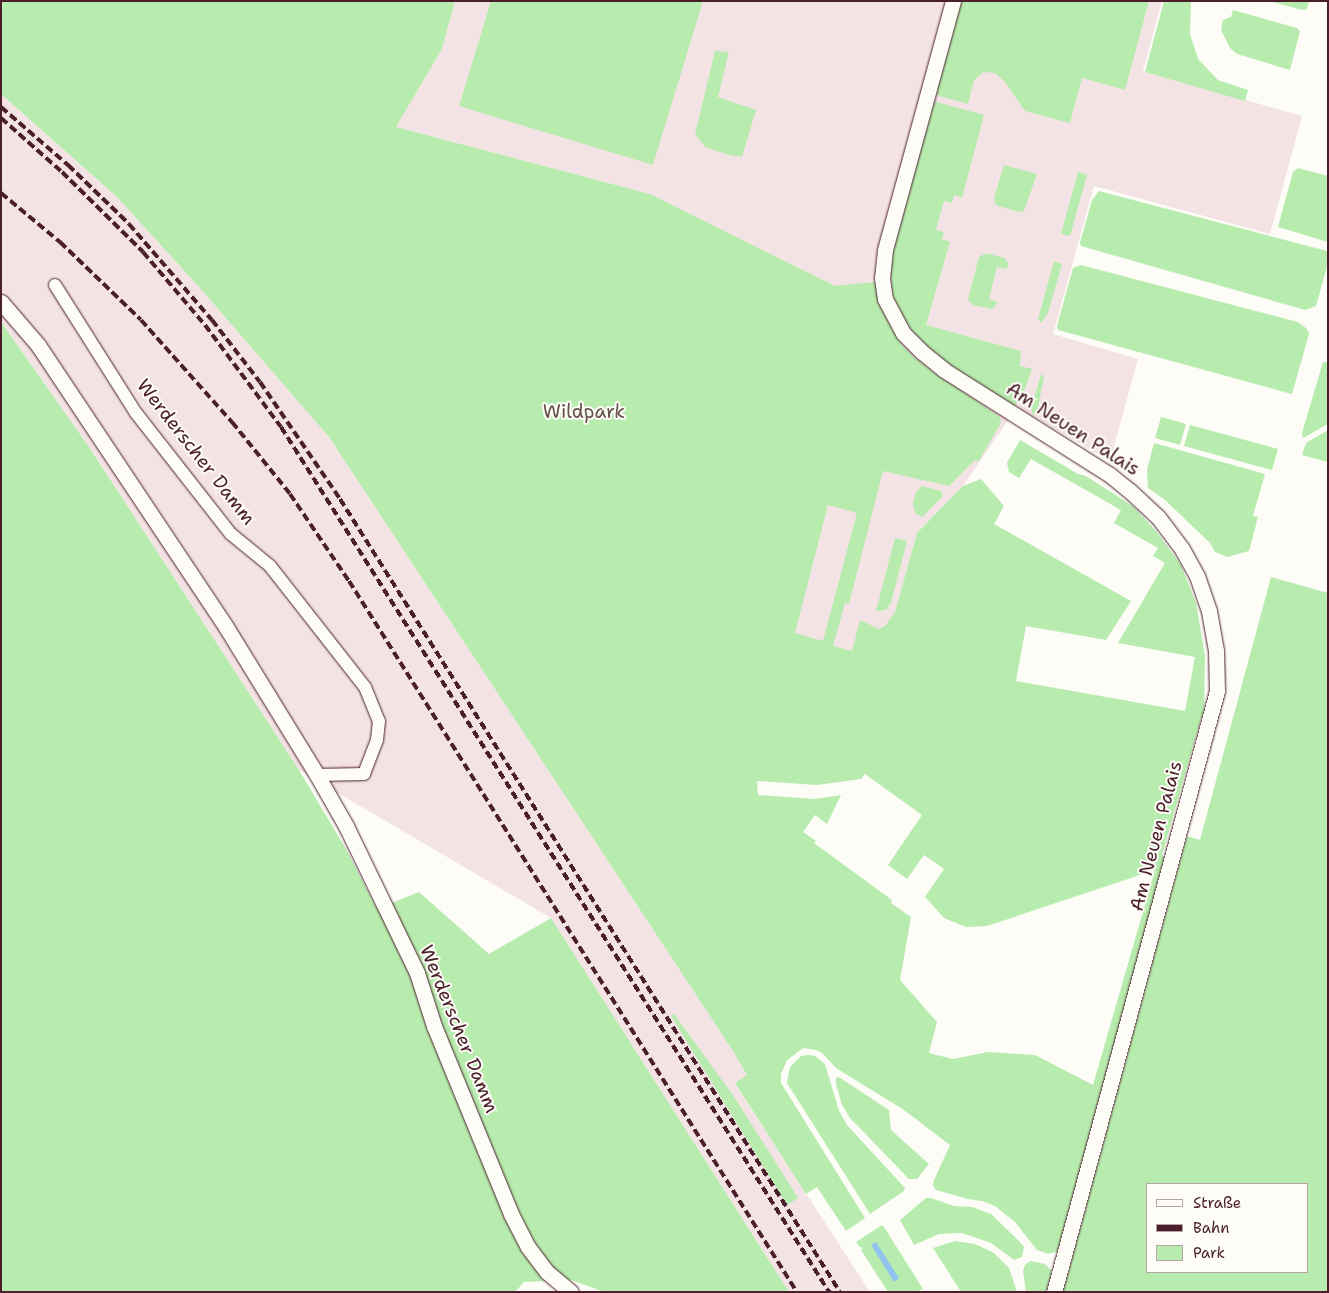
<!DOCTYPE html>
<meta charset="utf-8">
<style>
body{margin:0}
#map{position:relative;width:1329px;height:1293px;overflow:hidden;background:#fdfcf7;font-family:"Shantell Sans",sans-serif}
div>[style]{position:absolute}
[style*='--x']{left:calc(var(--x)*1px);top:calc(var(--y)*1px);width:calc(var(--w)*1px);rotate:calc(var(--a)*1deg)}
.built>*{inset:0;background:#f4e3e5}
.green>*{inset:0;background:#b7ecae}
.water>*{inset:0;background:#91c4ee}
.roads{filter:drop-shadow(0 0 1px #4a1f2b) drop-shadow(0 0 1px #4a1f2b)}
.minor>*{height:12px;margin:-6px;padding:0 6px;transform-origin:6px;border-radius:6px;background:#fdfcf7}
.tertiary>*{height:15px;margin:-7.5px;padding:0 7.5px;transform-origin:7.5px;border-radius:7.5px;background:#fdfcf7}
.rail>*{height:4px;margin-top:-2px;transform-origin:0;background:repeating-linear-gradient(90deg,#4a1f2b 0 8px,transparent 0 12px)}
span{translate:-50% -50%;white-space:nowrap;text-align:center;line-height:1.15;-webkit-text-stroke:4px #fdfcf7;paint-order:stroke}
.park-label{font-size:19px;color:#65524c}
.street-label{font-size:19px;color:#4a1f2b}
.frame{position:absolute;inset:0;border:2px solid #4a1f2b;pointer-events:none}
.legend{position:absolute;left:1146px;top:1183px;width:162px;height:90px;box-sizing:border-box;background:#fdfcf7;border:1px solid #b5a4a5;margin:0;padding:6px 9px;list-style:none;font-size:15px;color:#4a1f2b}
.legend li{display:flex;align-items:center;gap:10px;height:25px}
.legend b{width:25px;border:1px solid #b5a4a5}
</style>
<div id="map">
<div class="built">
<i style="clip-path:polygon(455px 1px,1162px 1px,1143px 71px,1302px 116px,1270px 234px,1094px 186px,1053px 334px,1138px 359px,1110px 461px,1017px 407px,963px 486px,917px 533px,895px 612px,873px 681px,763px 669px,650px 194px,396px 127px,442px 49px)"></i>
<i style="clip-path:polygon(1px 94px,117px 197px,199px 287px,329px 437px,733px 1051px,747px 1075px,735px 1084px,870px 1292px,789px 1292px,551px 918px,299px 770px,89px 447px,1px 322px)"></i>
</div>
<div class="green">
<i style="clip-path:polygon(evenodd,1px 1px,455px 1px,442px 49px,396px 127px,650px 194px,835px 286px,875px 282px,880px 306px,901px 344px,914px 357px,938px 375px,1000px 417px,1001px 423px,979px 461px,975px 460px,949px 486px,883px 471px,849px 604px,845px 603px,833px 646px,852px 651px,860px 620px,879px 629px,885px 626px,895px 612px,917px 533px,963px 486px,981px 479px,1004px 506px,994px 524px,1131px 601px,1106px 640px,1026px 626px,1016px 681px,1185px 711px,1195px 657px,1118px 643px,1165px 563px,1153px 556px,1158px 548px,1114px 523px,1121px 510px,1031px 459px,1019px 478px,1009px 472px,1007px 463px,1020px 440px,1078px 474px,1086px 476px,1134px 507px,1156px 531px,1181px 565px,1196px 603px,1205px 656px,1204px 718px,1201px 718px,1162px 855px,1165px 857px,1058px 1251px,1048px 1254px,1037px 1250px,1015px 1222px,995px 1206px,982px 1201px,968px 1199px,936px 1190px,933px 1186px,934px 1180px,950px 1145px,904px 1110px,836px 1068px,822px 1053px,816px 1050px,803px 1048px,787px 1060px,781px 1074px,781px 1083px,865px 1218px,846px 1231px,817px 1187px,806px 1194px,735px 1083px,747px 1075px,733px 1051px,329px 437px,199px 287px,117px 197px,1px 94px,1px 1px,828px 505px,857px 513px,823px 641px,795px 633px,828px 505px,1px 1px,865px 774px,922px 815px,888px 865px,907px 879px,924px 855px,944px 869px,925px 897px,944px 918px,966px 927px,987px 926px,1155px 870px,1093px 1085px,1035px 1055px,988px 1052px,953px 1059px,929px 1053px,937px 1022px,900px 980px,911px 917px,891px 903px,892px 900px,814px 843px,816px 841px,803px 832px,815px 815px,827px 824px,841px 795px,815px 799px,758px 795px,757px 781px,817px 785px,861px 779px,865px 774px)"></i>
<i style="clip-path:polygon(491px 1px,703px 1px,653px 165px,459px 106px)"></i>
<i style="clip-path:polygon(961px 1px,1149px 1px,1125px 90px,1082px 78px,1070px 123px,1025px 111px,1005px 82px,995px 73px,984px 72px,974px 80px,968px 104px,936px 95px)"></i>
<i style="clip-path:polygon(1164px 1px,1191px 1px,1190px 34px,1198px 59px,1218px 80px,1248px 90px,1245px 101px,1145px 72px)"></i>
<i style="clip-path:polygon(1269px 1px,1309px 1px,1307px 9px,1302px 10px)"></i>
<i style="clip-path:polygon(1233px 10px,1297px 28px,1300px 31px,1290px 70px,1237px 54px,1230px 48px,1221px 30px,1223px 20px,1231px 17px)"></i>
<i style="clip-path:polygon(715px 51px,729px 52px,718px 97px,756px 110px,742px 157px,729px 155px,705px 147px,695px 134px)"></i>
<i style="clip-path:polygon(933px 101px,984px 115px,962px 198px,954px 195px,952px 203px,944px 201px,938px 222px,936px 230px,944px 232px,942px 239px,950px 242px,926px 325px,1021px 351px,1020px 366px,1032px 369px,1021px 400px,1015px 405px,1010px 406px,950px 366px,925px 346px,904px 321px,893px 296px,890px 267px,893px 250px)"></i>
<i style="clip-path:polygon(1004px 165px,1037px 174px,1024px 211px,1019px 212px,998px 206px,995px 203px,994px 198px)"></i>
<i style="clip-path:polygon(1298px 168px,1328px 176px,1328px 242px,1278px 227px,1293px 172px)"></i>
<i style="clip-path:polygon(1078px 172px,1087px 175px,1070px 236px,1061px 234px)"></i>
<i style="clip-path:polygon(1099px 191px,1327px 251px,1328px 263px,1316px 306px,1305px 310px,1081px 246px,1080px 243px,1092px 200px)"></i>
<i style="clip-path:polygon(986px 253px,1004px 258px,1008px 263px,1007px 269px,997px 267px,989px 299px,998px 302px,992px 309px,973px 305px,968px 299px,979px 257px)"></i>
<i style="clip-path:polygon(1054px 261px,1062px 264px,1048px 313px,1041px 323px,1038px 319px)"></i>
<i style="clip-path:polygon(1081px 265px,1298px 322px,1307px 329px,1309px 334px,1292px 394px,1058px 330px,1057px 326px,1073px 268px)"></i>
<i style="clip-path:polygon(1px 322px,89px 447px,299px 770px,346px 849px,377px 909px,419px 892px,489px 954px,551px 918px,789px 1292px,604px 1292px,571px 1280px,524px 1282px,515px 1292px,1px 1292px)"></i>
<i style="clip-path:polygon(1323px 362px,1328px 362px,1328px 424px,1303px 438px,1302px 433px)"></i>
<i style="clip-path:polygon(1041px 374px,1044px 377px,1037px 412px,1033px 415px,1031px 409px)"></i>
<i style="clip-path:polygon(1161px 417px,1186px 424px,1180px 445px,1155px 438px)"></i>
<i style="clip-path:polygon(1190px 425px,1278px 449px,1272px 470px,1184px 446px)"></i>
<i style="clip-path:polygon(1328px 430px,1328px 462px,1302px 455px,1306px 443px)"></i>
<i style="clip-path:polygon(1154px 443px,1265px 474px,1253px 516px,1258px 517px,1249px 551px,1227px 557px,1215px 552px,1210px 543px,1164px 499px,1148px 488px,1147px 470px)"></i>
<i style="clip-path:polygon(922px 486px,941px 491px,943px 496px,922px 517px,915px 513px,913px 503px,916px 492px)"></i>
<i style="clip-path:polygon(895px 538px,907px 541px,891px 603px,886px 610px,876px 611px)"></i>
<i style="clip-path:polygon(evenodd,1271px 577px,1328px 593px,1328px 1292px,1063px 1292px,1187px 836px,1200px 840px,1271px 577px,1148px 1184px,1308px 1184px,1308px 1272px,1148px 1272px,1148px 1184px)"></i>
<i style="clip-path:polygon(674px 1014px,735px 1098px,798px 1198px,787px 1205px,671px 1016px)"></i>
<i style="clip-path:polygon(808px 1055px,815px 1056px,825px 1064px,839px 1111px,847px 1125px,905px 1188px,904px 1191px,870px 1214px,787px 1083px,790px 1067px,801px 1056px)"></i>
<i style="clip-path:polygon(839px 1077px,889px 1110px,891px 1130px,929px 1164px,917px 1179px,909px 1179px,850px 1118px,842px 1105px,836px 1084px,836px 1078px)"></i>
<i style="clip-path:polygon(926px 1198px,931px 1198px,954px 1206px,972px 1207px,991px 1214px,1021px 1243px,1024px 1247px,1022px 1257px,1014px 1260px,991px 1243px,962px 1233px,939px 1234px,914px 1245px,900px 1220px)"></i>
<i style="clip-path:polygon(882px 1225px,884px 1227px,923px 1289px,916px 1292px,888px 1292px,861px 1250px,863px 1248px,860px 1247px,856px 1242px)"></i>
<i style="clip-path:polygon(955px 1241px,975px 1244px,994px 1253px,1009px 1268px,1017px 1292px,961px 1292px,933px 1248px)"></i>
<i style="clip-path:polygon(1030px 1261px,1045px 1264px,1052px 1271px,1046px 1292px,1026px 1292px,1023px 1271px,1025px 1265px)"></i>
</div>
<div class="water">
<i style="clip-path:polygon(876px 1242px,899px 1278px,894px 1282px,871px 1245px)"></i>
</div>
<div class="roads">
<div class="minor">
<i style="--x:55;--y:285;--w:151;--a:57.7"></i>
<i style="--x:136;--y:413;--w:154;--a:51.9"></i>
<i style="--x:231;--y:534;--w:50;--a:39.4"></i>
<i style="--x:270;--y:566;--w:154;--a:51.9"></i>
<i style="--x:365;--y:687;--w:37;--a:68"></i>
<i style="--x:379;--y:721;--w:19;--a:96"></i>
<i style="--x:377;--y:740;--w:36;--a:111"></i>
<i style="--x:364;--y:774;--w:47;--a:178.8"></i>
</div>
<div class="tertiary">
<i style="--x:953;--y:1;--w:258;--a:105.3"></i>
<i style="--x:885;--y:250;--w:28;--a:96"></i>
<i style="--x:882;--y:278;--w:21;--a:82"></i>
<i style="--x:885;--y:299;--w:38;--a:62"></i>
<i style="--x:903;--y:333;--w:27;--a:45"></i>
<i style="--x:922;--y:352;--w:28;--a:39"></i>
<i style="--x:944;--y:370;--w:196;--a:32.3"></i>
<i style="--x:1110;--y:475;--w:26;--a:39"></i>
<i style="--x:1130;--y:491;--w:38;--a:43"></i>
<i style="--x:1158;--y:517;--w:40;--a:53"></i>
<i style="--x:1182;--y:549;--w:31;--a:61"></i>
<i style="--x:1197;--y:576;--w:37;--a:71"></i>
<i style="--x:1209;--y:611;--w:40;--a:80"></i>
<i style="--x:1216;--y:650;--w:41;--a:88.6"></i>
<i style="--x:1217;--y:691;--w:623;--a:105.17"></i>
<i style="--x:1;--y:302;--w:57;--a:49.3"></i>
<i style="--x:38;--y:345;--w:339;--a:56.3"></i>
<i style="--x:226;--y:627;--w:174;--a:58.4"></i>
<i style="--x:317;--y:775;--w:59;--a:60.4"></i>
<i style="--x:346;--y:826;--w:163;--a:64.2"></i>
<i style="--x:417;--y:973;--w:56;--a:72.2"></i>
<i style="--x:434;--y:1026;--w:203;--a:67.7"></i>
<i style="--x:511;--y:1214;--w:37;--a:63"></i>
<i style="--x:528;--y:1247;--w:31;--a:53"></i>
<i style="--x:547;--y:1272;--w:31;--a:40"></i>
</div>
</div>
<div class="rail">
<i style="--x:1;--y:107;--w:89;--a:40.9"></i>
<i style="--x:68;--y:165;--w:85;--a:44"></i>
<i style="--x:129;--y:224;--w:127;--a:49.2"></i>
<i style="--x:212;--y:320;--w:78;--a:52.3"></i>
<i style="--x:260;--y:382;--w:142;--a:55.6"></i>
<i style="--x:340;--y:499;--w:937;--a:57.77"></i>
<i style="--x:1;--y:118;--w:81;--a:41.5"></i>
<i style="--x:62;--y:172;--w:114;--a:44.6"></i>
<i style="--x:143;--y:252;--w:96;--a:49.7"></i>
<i style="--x:205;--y:325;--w:127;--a:53.3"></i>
<i style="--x:281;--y:427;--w:1024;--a:57.64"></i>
<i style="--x:1;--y:193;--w:77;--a:39.7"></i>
<i style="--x:60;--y:242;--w:112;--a:43.9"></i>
<i style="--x:141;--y:320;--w:137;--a:48.3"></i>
<i style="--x:232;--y:422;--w:92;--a:51.1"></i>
<i style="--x:290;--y:494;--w:105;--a:55.9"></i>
<i style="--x:349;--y:581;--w:840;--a:57.79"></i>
</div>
<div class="park-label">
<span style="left:584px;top:412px">Wildpark</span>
</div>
<div class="street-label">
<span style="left:1073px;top:429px;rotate:33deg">Am Neuen Palais</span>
<span style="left:196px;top:452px;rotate:52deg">Werderscher Damm</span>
<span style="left:1156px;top:836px;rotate:-75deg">Am Neuen Palais</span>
<span style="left:459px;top:1029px;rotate:68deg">Werderscher Damm</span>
</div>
<div class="frame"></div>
<ul class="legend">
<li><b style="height:6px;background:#fdfcf7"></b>Straße</li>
<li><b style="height:6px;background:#4a1f2b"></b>Bahn</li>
<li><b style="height:14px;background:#b7ecae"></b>Park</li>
</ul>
</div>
